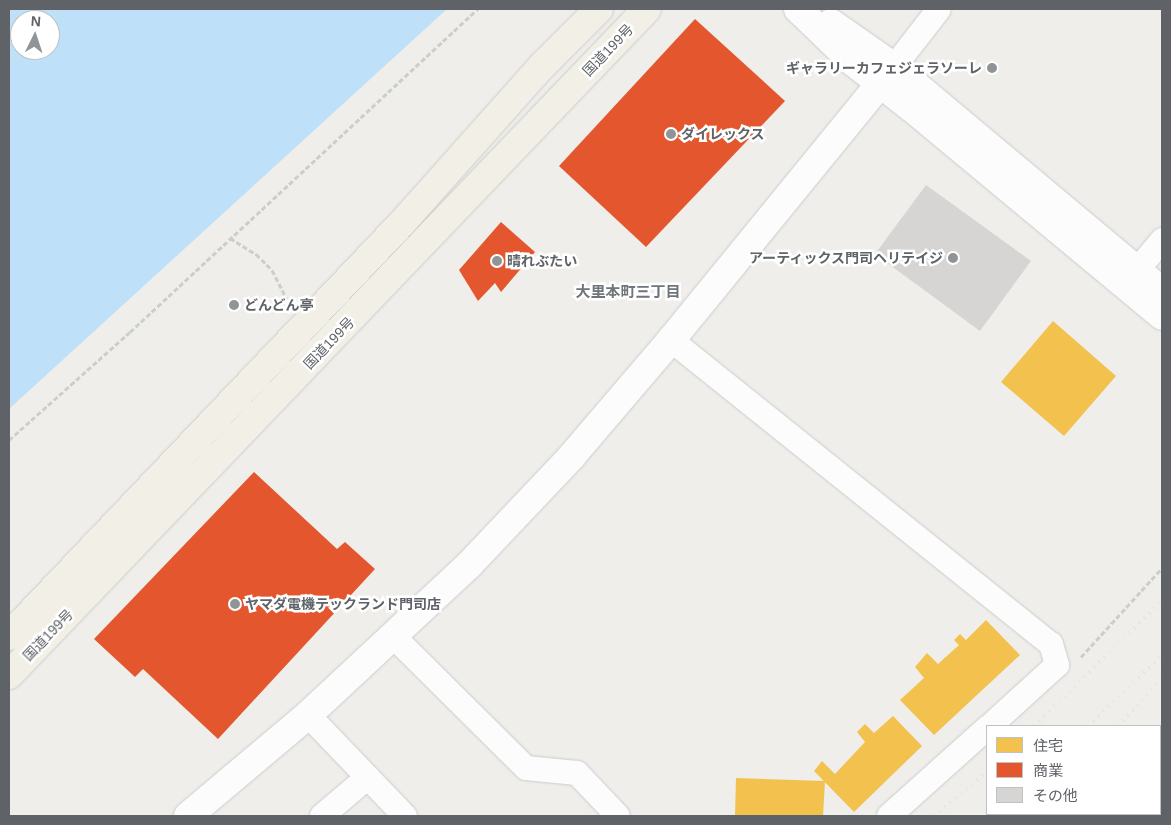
<!DOCTYPE html>
<meta charset="utf-8">
<style>
body{margin:0}
#map{position:relative;width:1171px;height:825px;overflow:hidden;background:#efeeea;font-family:Arial,"Noto Sans JP",sans-serif}
div>[style]{position:absolute}
[style*='--x']{left:calc(var(--x)*1px);top:calc(var(--y)*1px);width:calc(var(--w)*1px);rotate:calc(var(--a)*1deg)}
.water>*{inset:0;background:#bfe0f9}
.homes>*{inset:0;background:#f2c14e}
.shops>*{inset:0;background:#e4572e}
.building>*{inset:0;background:#d6d5d3}
.path>*{height:3px;margin-top:-1.5px;transform-origin:0;background:repeating-linear-gradient(90deg,#cacfcc 0 5px,transparent 0 7.5px)}
.roads{filter:drop-shadow(0 0 1px #cbcccc) drop-shadow(0 0 1px #cbcccc)}
.minor>*{height:24px;margin:-12px;padding:0 12px;transform-origin:12px;border-radius:12px;background:#fdfcfc}
.tertiary>*{height:28px;margin:-14px;padding:0 14px;transform-origin:14px;border-radius:14px;background:#fdfcfc}
.trunk>*{height:28px;margin:-14px;padding:0 14px;transform-origin:14px;border-radius:14px;background:#f2f0e6}
.rail>*{height:4px;margin-top:-2px;transform-origin:0;background:repeating-linear-gradient(90deg,#e4e4e4 0 1px,transparent 0 7px)}
.dots>*{width:14px;height:14px;translate:-50% -50%;box-sizing:border-box;border:2px solid #fff;border-radius:50%}
span{translate:-50% -50%;white-space:nowrap;text-align:center;line-height:1.15;-webkit-text-stroke:5px #fff;paint-order:stroke}
.street-label{font-size:14px;color:#5f6368}
.poi-label{font-size:14px;color:#5f6368;font-weight:700}
.right{translate:-100% -50%;text-align:right}
.left{translate:0 -50%;text-align:left}
.neighbourhood-label{font-size:15px;color:#70757a;font-weight:700}
.frame{position:absolute;inset:0;border:10px solid #5f6368;pointer-events:none}
.legend{position:absolute;left:986px;top:725px;width:175px;height:90px;box-sizing:border-box;background:#fff;border:1px solid #bfc1c3;margin:0;padding:6px 9px;list-style:none;font-size:15px;color:#5f6368}
.legend li{display:flex;align-items:center;gap:10px;height:25px}
.legend b{width:25px;border:1px solid #bfc1c3}
.north{position:absolute;left:10px;top:10px;width:50px;height:50px;box-sizing:border-box;background:#fff;border:1px solid #bfc1c3;border-radius:50%;rotate:4deg;font-size:14px;font-weight:700;line-height:20px;text-align:center;color:#5f6368}
.north::after{content:'';display:block;margin:auto;width:18px;height:22px;background:#919496;clip-path:polygon(50% 0,100% 100%,50% 72%,0 100%)}
</style>
<div id="map">
<div class="water">
<i style="clip-path:polygon(evenodd,9px 9px,447px 9px,9px 409px,9px 9px,20px 20px,50px 20px,50px 50px,20px 50px,20px 20px)"></i>
</div>
<div class="homes">
<i style="clip-path:polygon(1053px 321px,1116px 376px,1064px 436px,1001px 382px)"></i>
<i style="clip-path:polygon(986px 620px,1020px 655px,934px 735px,900px 700px,924px 678px,915px 667px,927px 653px,938px 664px,959px 645px,954px 640px,960px 634px,966px 640px)"></i>
<i style="clip-path:polygon(893px 716px,922px 746px,854px 812px,814px 771px,822px 761px,835px 774px,865px 742px,857px 732px,865px 724px,874px 733px)"></i>
<i style="clip-path:polygon(736px 778px,825px 781px,823px 816px,735px 816px)"></i>
</div>
<div class="shops">
<i style="clip-path:polygon(695px 19px,785px 101px,646px 247px,559px 166px)"></i>
<i style="clip-path:polygon(501px 222px,535px 252px,501px 292px,495px 283px,478px 301px,459px 270px)"></i>
<i style="clip-path:polygon(254px 472px,337px 549px,345px 542px,375px 569px,218px 739px,143px 669px,135px 677px,94px 639px)"></i>
</div>
<div class="building">
<i style="clip-path:polygon(926px 185px,1031px 261px,980px 331px,875px 254px)"></i>
</div>
<div class="path">
<i style="--x:230;--y:238;--w:31;--a:32"></i>
<i style="--x:256;--y:254;--w:23;--a:45"></i>
<i style="--x:272;--y:270;--w:39;--a:63"></i>
<i style="--x:9;--y:440;--w:162;--a:-41.8"></i>
<i style="--x:130;--y:332;--w:475;--a:-42.9"></i>
<i style="--x:1081;--y:657;--w:120;--a:-47.7"></i>
</div>
<div class="roads">
<div class="minor">
<i style="--x:894;--y:67;--w:73;--a:-52.2"></i>
<i style="--x:1138;--y:269;--w:38;--a:-50"></i>
<i style="--x:671;--y:340;--w:487;--a:38.7"></i>
<i style="--x:1051;--y:644;--w:22;--a:74"></i>
<i style="--x:1057;--y:665;--w:91;--a:137.7"></i>
<i style="--x:394;--y:637;--w:186;--a:44.8"></i>
<i style="--x:526;--y:768;--w:51;--a:5.6"></i>
<i style="--x:577;--y:773;--w:59;--a:46.4"></i>
<i style="--x:308;--y:715;--w:140;--a:46.2"></i>
<i style="--x:322;--y:816;--w:60;--a:-40.3"></i>
<i style="--x:889;--y:816;--w:132;--a:-41.9"></i>
</div>
<div class="tertiary">
<i style="--x:798;--y:9;--w:76;--a:43.9"></i>
<i style="--x:853;--y:62;--w:76;--a:38.1"></i>
<i style="--x:913;--y:109;--w:324;--a:39.7"></i>
<i style="--x:831;--y:23;--w:77;--a:34.9"></i>
<i style="--x:894;--y:67;--w:349;--a:39.9"></i>
<i style="--x:188;--y:816;--w:157;--a:-40.1"></i>
<i style="--x:308;--y:715;--w:220;--a:-43"></i>
<i style="--x:469;--y:565;--w:149;--a:-46.6"></i>
<i style="--x:571;--y:457;--w:154;--a:-49.5"></i>
<i style="--x:671;--y:340;--w:353;--a:-50.8"></i>
</div>
<div class="trunk">
<i style="--x:9;--y:636;--w:570;--a:-46.42"></i>
<i style="--x:402;--y:223;--w:212;--a:-48.3"></i>
<i style="--x:543;--y:65;--w:79;--a:-45"></i>
<i style="--x:9;--y:675;--w:922;--a:-46.23"></i>
</div>
</div>
<div class="rail">
<i style="--x:1034;--y:726;--w:179;--a:-44.3"></i>
<i style="--x:1088;--y:726;--w:103;--a:-43.8"></i>
<i style="--x:1118;--y:726;--w:64;--a:-46.9"></i>
<i style="--x:1160;--y:735;--w:4;--a:-56"></i>
<i style="--x:1160;--y:777;--w:4;--a:-63"></i>
<i style="--x:934;--y:816;--w:69;--a:-39.7"></i>
<i style="--x:992;--y:816;--w:4;--a:-34"></i>
<i style="--x:1023;--y:816;--w:4;--a:-34"></i>
<i style="--x:1093;--y:816;--w:3;--a:-45"></i>
<i style="--x:1131;--y:816;--w:3;--a:-45"></i>
</div>
<div class="dots">
<i style="left:992px;top:68px;background:#919496"></i>
<i style="left:671px;top:134px;background:#919496"></i>
<i style="left:953px;top:258px;background:#919496"></i>
<i style="left:497px;top:261px;background:#919496"></i>
<i style="left:234px;top:305px;background:#919496"></i>
<i style="left:235px;top:604px;background:#919496"></i>
</div>
<div class="street-label">
<span style="left:608px;top:50px;rotate:-46deg">国道199号</span>
<span style="left:329px;top:343px;rotate:-46deg">国道199号</span>
<span style="left:48px;top:635px;rotate:-46deg">国道199号</span>
</div>
<div class="poi-label">
<span class="right" style="left:982px;top:68px">ギャラリーカフェジェラソーレ</span>
<span class="left" style="left:681px;top:134px">ダイレックス</span>
<span class="right" style="left:943px;top:258px">アーティックス門司ヘリテイジ</span>
<span class="left" style="left:507px;top:261px">晴れぶたい</span>
<span class="left" style="left:244px;top:305px">どんどん亭</span>
<span class="left" style="left:245px;top:604px">ヤマダ電機テックランド門司店</span>
</div>
<div class="neighbourhood-label">
<span style="left:628px;top:292px">大里本町三丁目</span>
</div>
<div class="frame"></div>
<ul class="legend">
<li><b style="height:14px;background:#f2c14e"></b>住宅</li>
<li><b style="height:14px;background:#e4572e"></b>商業</li>
<li><b style="height:14px;background:#d6d5d3"></b>その他</li>
</ul>
<div class="north">N</div>
</div>
